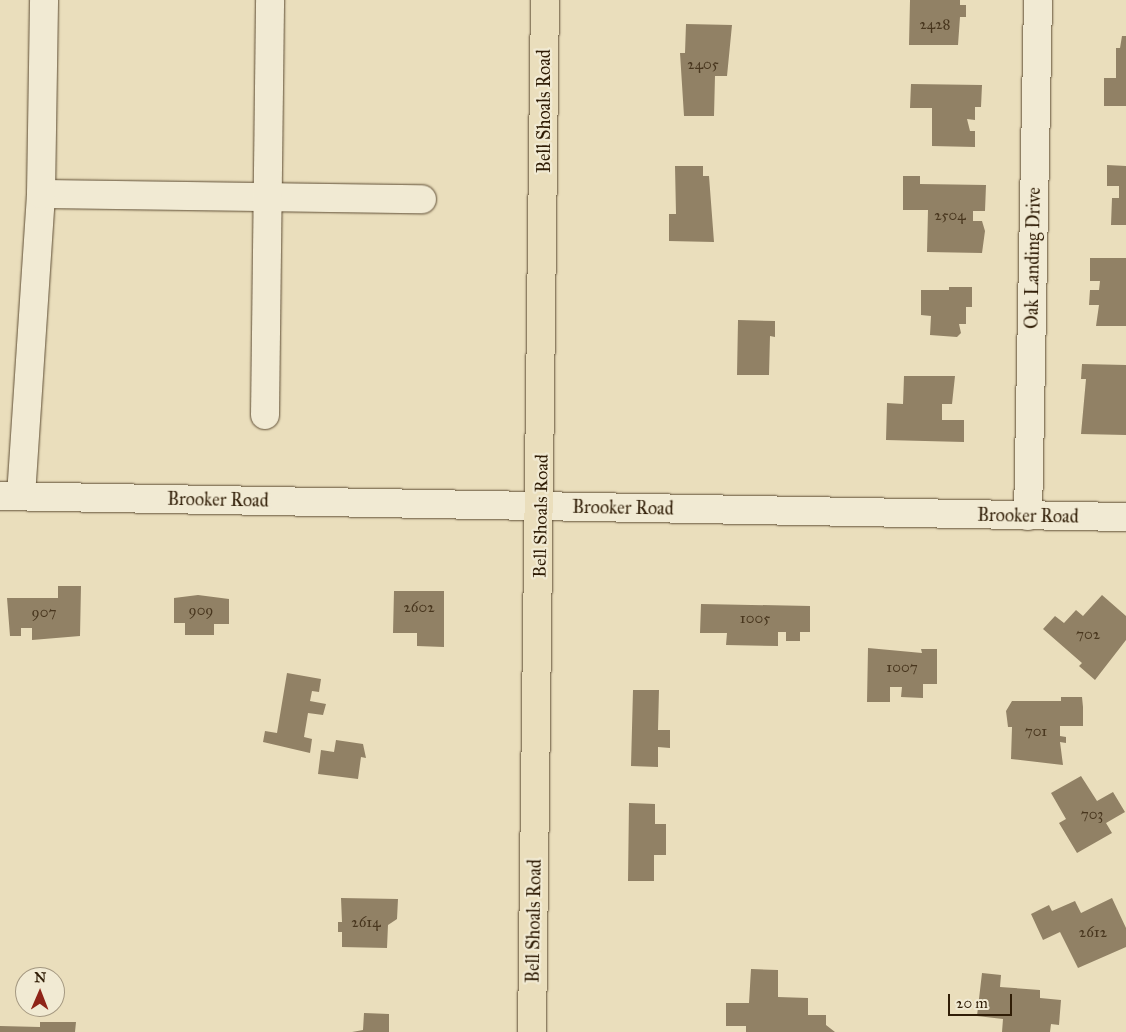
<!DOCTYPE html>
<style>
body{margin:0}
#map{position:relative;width:1126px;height:1032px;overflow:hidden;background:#eadebc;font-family:"IM FELL Great Primer",serif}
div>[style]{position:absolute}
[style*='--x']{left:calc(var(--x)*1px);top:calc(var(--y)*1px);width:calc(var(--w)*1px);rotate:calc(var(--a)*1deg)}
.building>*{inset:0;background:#918165}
.roads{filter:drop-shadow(0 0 1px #5e4d34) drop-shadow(0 0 1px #5e4d34)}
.minor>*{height:28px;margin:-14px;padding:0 14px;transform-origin:14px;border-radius:14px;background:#f1ead3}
.major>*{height:28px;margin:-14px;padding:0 14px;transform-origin:14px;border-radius:14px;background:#eadebc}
span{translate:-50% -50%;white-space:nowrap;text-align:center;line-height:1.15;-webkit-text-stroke:4.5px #f1ead3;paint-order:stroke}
.number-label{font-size:15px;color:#48361e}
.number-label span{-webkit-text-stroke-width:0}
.street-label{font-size:18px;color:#301d06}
.north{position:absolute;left:15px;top:967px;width:50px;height:50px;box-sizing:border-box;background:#f1ead3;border:1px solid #a49881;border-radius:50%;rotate:1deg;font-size:14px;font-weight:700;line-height:20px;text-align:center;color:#301d06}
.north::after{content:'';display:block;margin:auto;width:18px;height:22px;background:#8f2418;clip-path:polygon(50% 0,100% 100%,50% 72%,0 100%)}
.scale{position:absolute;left:948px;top:994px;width:64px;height:22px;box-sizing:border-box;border:2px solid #301d06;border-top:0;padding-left:6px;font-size:15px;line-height:18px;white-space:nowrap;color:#301d06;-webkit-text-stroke:4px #f1ead3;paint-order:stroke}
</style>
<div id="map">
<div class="building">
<i style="clip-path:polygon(910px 0,960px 0,960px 5px,966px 5px,966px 17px,960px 17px,958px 45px,909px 45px)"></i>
<i style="clip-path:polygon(686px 24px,732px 25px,727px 76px,715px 76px,714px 116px,684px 116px,680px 53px,685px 53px)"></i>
<i style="clip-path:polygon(1122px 36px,1126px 36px,1126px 106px,1104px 106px,1104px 78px,1116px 78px,1116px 48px,1120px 48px)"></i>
<i style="clip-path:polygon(911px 84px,982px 85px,981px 107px,975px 107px,975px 120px,967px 119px,970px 131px,975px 131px,975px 147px,932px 146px,932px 108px,910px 108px)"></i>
<i style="clip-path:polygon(1107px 165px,1126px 166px,1126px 225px,1111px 225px,1112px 198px,1119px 198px,1119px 186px,1107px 186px)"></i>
<i style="clip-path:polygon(675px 166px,703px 166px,703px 176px,709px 176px,714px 242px,669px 241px,669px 214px,676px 214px)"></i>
<i style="clip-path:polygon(903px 176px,920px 176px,920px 184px,986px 185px,985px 211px,973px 211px,973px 221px,982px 221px,985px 231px,982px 253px,927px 252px,928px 210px,903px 210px)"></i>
<i style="clip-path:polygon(1090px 258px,1126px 258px,1126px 326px,1096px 326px,1099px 305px,1089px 305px,1090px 290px,1099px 290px,1100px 281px,1090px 281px)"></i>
<i style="clip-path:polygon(949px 287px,972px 287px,972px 307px,966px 307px,966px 324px,959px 324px,961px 333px,957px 337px,930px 335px,931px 316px,921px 315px,921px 290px,949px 290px)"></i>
<i style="clip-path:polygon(738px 320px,775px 321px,775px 337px,770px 336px,769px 375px,737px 375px)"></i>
<i style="clip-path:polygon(1082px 364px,1126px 365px,1126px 435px,1081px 434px,1086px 379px,1081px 379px)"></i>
<i style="clip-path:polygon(904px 376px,955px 376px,952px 404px,942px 404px,942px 420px,964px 420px,964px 442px,886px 440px,887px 403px,903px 404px)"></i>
<i style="clip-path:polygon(58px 586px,81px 586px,80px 636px,32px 640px,32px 628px,21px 628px,21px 636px,10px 636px,7px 598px,58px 598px)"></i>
<i style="clip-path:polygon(394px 591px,444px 591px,444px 647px,417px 646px,417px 633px,393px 633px)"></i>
<i style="clip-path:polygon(198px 595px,229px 599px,229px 624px,214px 624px,214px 635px,185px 635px,185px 623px,174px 623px,174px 598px)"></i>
<i style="clip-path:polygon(1102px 595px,1126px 616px,1126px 640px,1095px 680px,1079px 666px,1082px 663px,1043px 629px,1055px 616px,1064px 623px,1076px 610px,1083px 616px)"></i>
<i style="clip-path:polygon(701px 604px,810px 606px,810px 632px,800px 632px,800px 641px,786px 641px,786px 632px,778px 632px,778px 646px,726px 645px,727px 633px,700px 633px)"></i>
<i style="clip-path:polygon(868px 648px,922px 653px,921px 649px,937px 649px,937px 684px,923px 684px,923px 698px,901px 697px,902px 687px,890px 687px,890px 702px,867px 702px)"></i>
<i style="clip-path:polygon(287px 673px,321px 679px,319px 692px,312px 691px,310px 701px,326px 704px,323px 715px,308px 713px,304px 737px,312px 739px,310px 753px,263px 742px,265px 731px,277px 733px)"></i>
<i style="clip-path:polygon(633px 690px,659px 690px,658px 730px,670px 730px,670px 748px,658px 747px,658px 767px,631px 766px)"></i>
<i style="clip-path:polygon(1061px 697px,1082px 697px,1083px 707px,1083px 726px,1060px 726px,1060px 736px,1066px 737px,1066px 743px,1060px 742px,1063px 765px,1011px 759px,1012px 727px,1008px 727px,1006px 711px,1012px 701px,1061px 701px)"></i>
<i style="clip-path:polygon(336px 740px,363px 744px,366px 758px,361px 757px,358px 779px,318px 774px,321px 750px,334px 752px)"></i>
<i style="clip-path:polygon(1081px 776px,1097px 801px,1113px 792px,1125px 812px,1106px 823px,1112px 833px,1077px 853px,1059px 823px,1066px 819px,1051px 793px)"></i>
<i style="clip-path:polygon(629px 803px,655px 804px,655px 824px,666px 824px,666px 855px,654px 855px,654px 881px,628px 881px)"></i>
<i style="clip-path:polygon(341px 898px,398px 899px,397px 919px,388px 925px,387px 948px,342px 947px,342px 932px,338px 932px,338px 922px,342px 922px)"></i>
<i style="clip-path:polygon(1112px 898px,1126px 928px,1126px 947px,1078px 968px,1060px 932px,1043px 940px,1031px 914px,1049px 905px,1052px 911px,1075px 901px,1081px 913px)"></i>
<i style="clip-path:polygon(751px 969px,778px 970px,778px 997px,808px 998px,808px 1015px,826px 1015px,826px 1025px,835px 1032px,746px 1032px,746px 1026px,726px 1026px,726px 1003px,749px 1003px)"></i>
<i style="clip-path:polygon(982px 973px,1001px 975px,1000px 987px,1040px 990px,1040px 998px,1061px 1000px,1059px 1025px,1051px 1024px,1050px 1032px,1002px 1032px,1003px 1019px,977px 1016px)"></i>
<i style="clip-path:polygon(364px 1013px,389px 1014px,389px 1032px,352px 1032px,363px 1030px)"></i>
<i style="clip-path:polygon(40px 1022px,76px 1022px,75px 1032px,0 1032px,0 1026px,40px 1027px)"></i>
</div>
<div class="roads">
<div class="minor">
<i style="--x:41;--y:194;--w:381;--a:0.8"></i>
<i style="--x:265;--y:415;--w:415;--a:-89.3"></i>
<i style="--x:0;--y:496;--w:1126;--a:1.07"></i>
<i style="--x:21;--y:496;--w:303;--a:-86.2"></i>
<i style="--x:41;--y:194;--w:194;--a:-89.1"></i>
<i style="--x:1028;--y:516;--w:516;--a:-88.89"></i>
</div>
<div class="major">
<i style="--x:532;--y:1032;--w:1032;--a:-89.28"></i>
</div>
</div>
<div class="number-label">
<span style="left:935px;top:25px">2428</span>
<span style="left:703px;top:65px">2405</span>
<span style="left:950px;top:216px">2504</span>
<span style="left:419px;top:608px">2602</span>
<span style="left:201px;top:611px">909</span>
<span style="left:44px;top:613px">907</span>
<span style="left:755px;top:619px">1005</span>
<span style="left:1088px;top:635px">702</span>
<span style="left:902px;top:668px">1007</span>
<span style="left:1036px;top:732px">701</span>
<span style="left:1092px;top:815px">703</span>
<span style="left:366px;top:923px">2614</span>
<span style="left:1093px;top:933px">2612</span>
</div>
<div class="street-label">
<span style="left:544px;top:111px;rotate:-90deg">Bell Shoals Road</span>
<span style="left:1033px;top:258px;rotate:-89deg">Oak Landing Drive</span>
<span style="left:218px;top:500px;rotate:1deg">Brooker Road</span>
<span style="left:623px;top:508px;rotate:1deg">Brooker Road</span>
<span style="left:541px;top:516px;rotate:-89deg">Bell Shoals Road</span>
<span style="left:1028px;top:516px;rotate:1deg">Brooker Road</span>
<span style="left:534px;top:921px;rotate:-89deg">Bell Shoals Road</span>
</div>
<div class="north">N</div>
<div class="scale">20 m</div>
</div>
